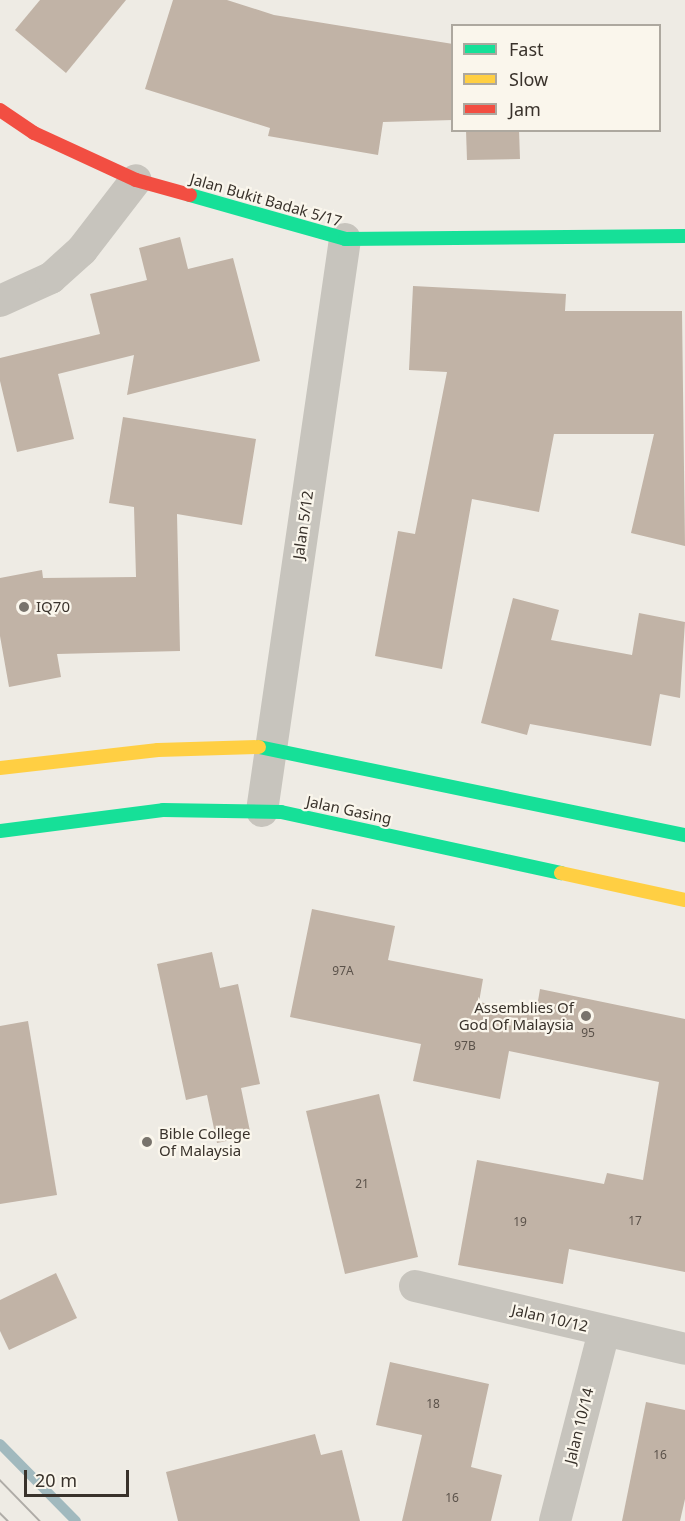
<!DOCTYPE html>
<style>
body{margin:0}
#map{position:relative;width:685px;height:1521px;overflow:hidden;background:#eeebe4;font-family:"Noto Sans",sans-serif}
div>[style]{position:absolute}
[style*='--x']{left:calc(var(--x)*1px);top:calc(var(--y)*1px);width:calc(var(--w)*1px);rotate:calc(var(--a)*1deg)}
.stream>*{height:10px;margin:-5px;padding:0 5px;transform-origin:5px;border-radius:5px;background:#a1b9be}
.building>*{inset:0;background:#c1b3a6}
.street>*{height:32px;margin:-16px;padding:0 16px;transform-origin:16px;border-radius:16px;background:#c7c4bd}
.fast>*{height:14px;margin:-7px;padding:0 7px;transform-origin:7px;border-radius:7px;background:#16e098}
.slow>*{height:14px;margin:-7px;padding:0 7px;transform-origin:7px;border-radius:7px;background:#ffcf43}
.jam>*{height:14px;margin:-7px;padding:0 7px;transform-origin:7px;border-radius:7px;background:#f24e42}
.tram>*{height:1.5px;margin:-0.75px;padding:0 0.75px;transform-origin:0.75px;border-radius:0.75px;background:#afaca7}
.dots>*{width:16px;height:16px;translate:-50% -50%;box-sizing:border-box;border:3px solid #faf6ec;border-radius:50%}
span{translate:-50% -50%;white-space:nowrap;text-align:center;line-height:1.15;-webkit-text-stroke:4.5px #faf6ec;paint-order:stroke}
.number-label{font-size:12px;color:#5b524a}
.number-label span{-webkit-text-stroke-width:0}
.street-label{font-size:15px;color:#39322b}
.poi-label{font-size:15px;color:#39322b}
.left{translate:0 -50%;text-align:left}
.right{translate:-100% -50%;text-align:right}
.legend{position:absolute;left:451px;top:24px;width:210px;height:108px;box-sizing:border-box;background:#faf6ec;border:2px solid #ada89f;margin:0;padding:8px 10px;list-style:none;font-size:18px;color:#39322b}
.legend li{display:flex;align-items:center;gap:12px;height:30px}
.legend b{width:30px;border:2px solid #ada89f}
.scale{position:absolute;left:24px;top:1470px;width:105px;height:27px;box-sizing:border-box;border:3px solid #39322b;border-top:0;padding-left:8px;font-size:18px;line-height:21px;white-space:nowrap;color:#39322b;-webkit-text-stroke:4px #faf6ec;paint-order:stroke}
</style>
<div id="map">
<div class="stream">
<i style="--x:0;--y:1444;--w:108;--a:45.4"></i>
</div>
<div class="building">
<i style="clip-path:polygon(40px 0,126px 0,66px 73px,15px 30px)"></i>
<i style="clip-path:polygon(173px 0,227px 0,274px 15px,453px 44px,453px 120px,383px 122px,378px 155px,268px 136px,270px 128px,145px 89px)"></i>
<i style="clip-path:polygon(466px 130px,519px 130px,520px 159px,467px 160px)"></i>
<i style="clip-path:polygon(180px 237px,188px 269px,233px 258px,260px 361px,127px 395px,134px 355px,58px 374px,74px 439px,17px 452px,0 381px,0 358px,100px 334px,90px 294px,147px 280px,139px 248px)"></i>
<i style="clip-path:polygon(413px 286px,566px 294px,565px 311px,682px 311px,685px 546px,631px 533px,654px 434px,554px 434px,539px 512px,472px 499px,442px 669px,375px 656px,398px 531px,415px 534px,447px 372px,409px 370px)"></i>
<i style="clip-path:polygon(123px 417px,256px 439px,242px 525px,177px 514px,180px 651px,57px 654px,61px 677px,9px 687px,0 636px,0 578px,42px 570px,43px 578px,136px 577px,134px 507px,109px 503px)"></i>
<i style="clip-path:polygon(513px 598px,559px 610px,551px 640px,632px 655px,639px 613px,685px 622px,680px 698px,660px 694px,651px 746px,530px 724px,527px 735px,481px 723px)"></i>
<i style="clip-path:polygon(312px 909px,395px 926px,388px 960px,483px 979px,479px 1002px,536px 1013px,540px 989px,685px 1019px,685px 1272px,569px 1249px,563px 1284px,458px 1265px,477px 1160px,604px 1184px,607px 1173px,643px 1180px,659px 1082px,509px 1051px,500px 1099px,413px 1081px,421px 1044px,290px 1017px)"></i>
<i style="clip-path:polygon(212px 952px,220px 988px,238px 984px,260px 1084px,241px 1088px,251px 1136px,217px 1143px,207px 1095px,186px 1100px,157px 964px)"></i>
<i style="clip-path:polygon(28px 1021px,57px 1195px,0 1204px,0 1026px)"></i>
<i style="clip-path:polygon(379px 1094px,418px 1257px,345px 1274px,306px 1111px)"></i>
<i style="clip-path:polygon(56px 1273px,77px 1318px,9px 1350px,0 1331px,0 1300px)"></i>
<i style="clip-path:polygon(390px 1362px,489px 1384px,471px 1467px,502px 1475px,491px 1521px,402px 1521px,422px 1435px,376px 1425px)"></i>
<i style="clip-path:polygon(646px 1402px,685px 1410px,685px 1499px,680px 1521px,622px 1521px)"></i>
<i style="clip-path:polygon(315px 1434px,321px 1455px,342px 1450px,360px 1521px,178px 1521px,166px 1472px)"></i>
</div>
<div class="street">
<i style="--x:0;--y:301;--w:56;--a:-24.3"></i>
<i style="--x:51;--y:278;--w:42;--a:-42.1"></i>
<i style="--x:82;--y:250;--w:88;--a:-52.4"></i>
<i style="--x:262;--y:811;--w:578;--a:-81.74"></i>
<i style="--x:415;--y:1286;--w:277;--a:13.1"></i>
<i style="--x:555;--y:1521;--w:196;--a:-75.5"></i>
</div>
<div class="fast">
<i style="--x:190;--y:195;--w:161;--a:15.8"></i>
<i style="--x:345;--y:239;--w:340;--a:-0.5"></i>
<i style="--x:259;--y:747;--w:435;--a:11.7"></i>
<i style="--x:0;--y:831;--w:164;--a:-7.3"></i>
<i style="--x:163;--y:810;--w:118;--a:1"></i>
<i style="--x:281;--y:812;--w:287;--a:12.3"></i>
</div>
<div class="slow">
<i style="--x:0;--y:768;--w:159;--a:-6.5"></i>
<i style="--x:158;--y:750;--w:101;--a:-1.7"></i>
<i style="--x:561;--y:873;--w:127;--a:12.3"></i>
</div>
<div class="jam">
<i style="--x:0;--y:110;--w:41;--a:34.1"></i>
<i style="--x:34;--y:133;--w:112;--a:24.7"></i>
<i style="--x:136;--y:180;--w:56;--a:15.5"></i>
</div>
<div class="tram">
<i style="--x:0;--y:1480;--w:57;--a:45.7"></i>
<i style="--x:0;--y:1513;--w:11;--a:45"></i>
</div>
<div class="dots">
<i style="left:24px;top:607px;background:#78736c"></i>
<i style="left:586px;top:1016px;background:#78736c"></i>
<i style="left:147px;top:1142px;background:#78736c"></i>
</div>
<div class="number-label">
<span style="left:343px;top:971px">97A</span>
<span style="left:588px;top:1033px">95</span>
<span style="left:465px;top:1046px">97B</span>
<span style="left:362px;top:1184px">21</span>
<span style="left:635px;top:1221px">17</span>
<span style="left:520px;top:1222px">19</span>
<span style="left:433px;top:1404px">18</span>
<span style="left:660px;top:1455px">16</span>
<span style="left:452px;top:1498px">16</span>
</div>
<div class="street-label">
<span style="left:266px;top:200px;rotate:16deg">Jalan Bukit Badak 5/17</span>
<span style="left:303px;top:525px;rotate:-82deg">Jalan 5/12</span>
<span style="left:349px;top:810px;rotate:12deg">Jalan Gasing</span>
<span style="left:550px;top:1318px;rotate:13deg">Jalan 10/12</span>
<span style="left:579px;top:1426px;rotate:-76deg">Jalan 10/14</span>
</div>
<div class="poi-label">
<span class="left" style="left:36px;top:607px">IQ70</span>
<span class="right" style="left:574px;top:1016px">Assemblies Of<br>God Of Malaysia</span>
<span class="left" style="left:159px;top:1142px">Bible College<br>Of Malaysia</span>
</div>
<ul class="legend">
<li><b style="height:8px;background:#16e098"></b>Fast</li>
<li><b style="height:8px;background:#ffcf43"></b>Slow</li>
<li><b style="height:8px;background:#f24e42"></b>Jam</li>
</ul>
<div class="scale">20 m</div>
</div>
